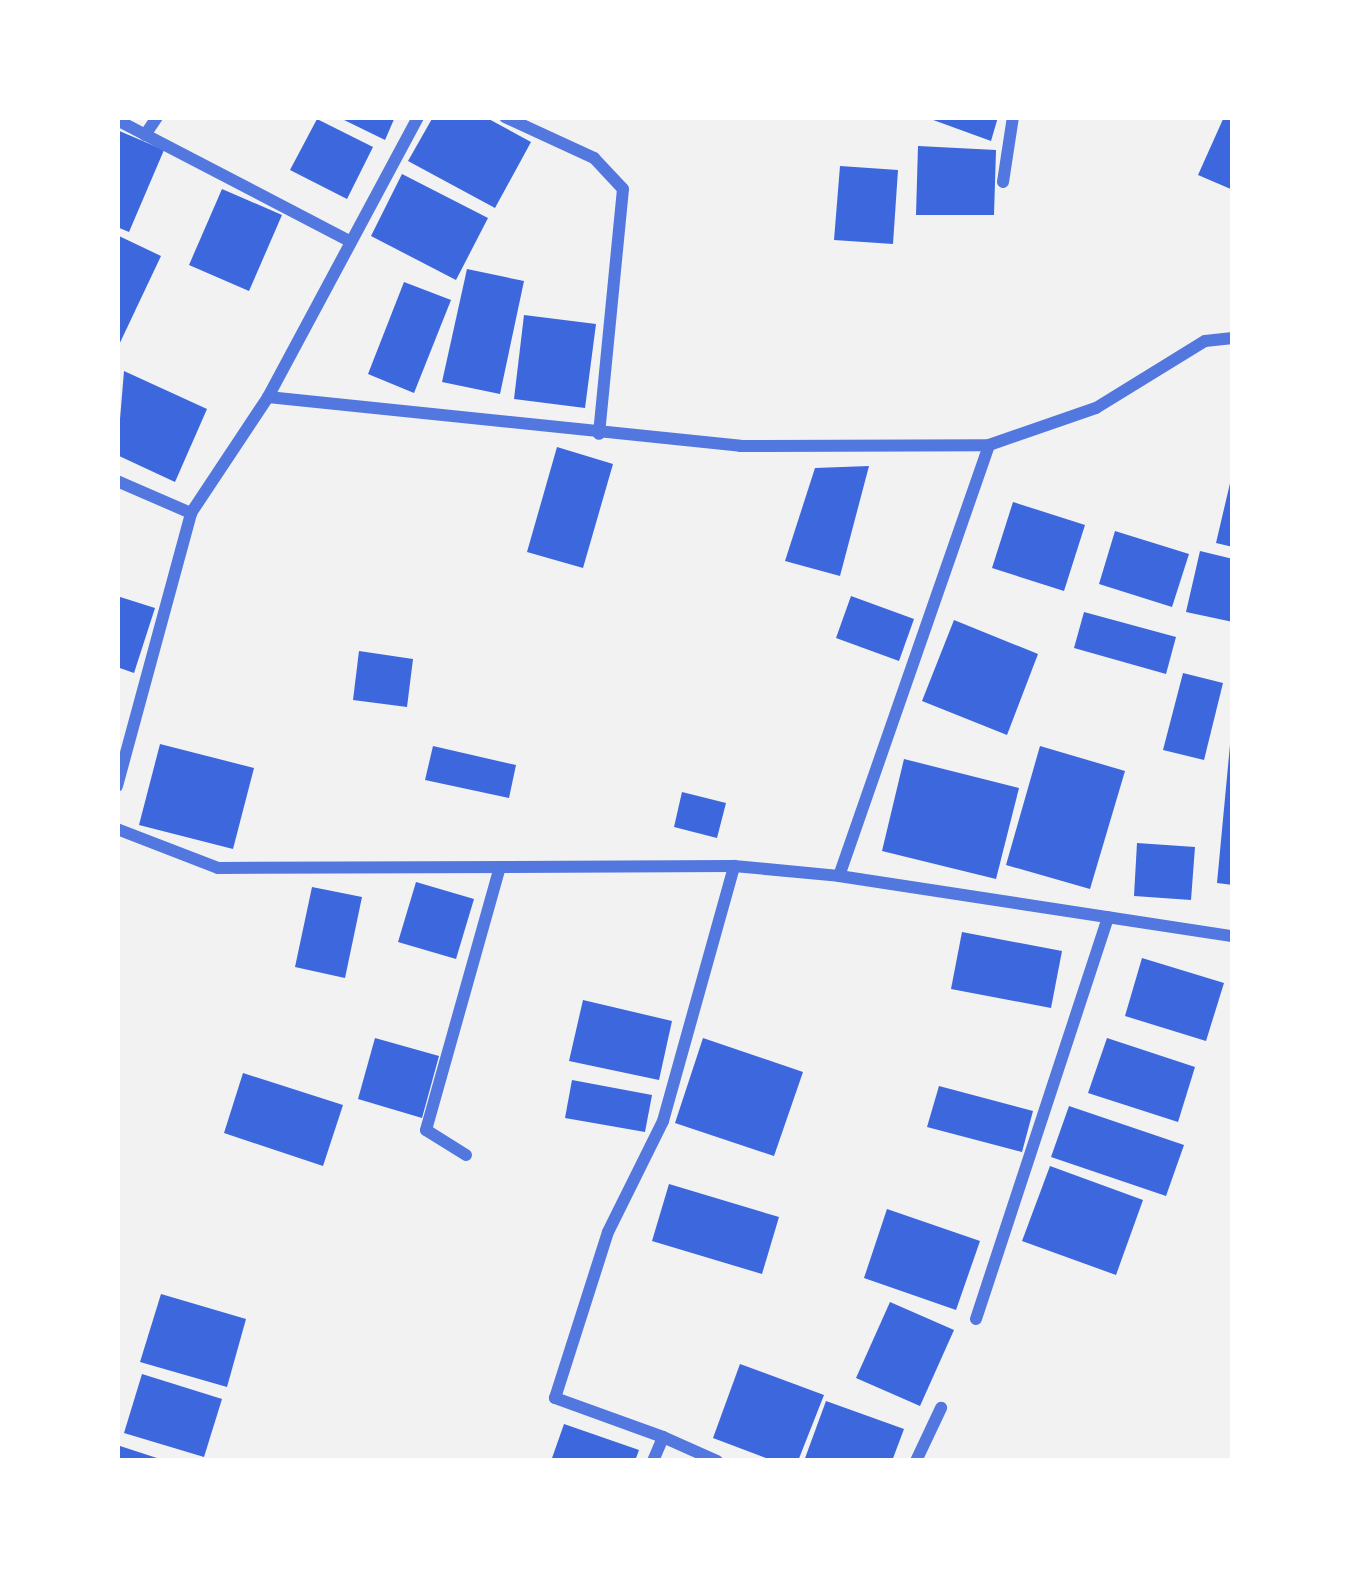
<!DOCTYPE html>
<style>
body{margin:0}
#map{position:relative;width:1350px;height:1578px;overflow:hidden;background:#f2f2f2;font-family:Karla,sans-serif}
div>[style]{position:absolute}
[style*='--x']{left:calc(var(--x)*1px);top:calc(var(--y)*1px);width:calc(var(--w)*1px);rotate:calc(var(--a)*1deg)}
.building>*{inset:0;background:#3d67dc}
.minor>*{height:12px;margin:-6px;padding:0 6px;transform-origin:6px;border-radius:6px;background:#5277de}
span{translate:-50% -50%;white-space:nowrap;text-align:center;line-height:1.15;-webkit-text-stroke:12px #fff;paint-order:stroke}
.frame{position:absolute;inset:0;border:120px solid #fff;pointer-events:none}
</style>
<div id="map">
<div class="building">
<i style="clip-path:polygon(338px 117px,395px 117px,385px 140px)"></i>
<i style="clip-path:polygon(433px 117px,485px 117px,531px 142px,495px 208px,408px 161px)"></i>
<i style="clip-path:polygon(925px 117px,998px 117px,991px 141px)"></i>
<i style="clip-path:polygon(1224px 117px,1233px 117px,1233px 190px,1198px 175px)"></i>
<i style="clip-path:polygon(317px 119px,373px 147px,347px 199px,290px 170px)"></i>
<i style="clip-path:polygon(117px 130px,164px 150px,129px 232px,117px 227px)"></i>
<i style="clip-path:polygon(918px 146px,996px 150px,994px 215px,916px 215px)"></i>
<i style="clip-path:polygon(840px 166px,898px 170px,893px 244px,834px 240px)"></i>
<i style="clip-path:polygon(402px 174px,488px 218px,456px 280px,371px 236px)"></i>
<i style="clip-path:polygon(222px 189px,282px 215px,249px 291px,189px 265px)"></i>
<i style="clip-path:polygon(119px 236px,161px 256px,117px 349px,117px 241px)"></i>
<i style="clip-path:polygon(467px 269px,524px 281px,500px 394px,442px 382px)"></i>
<i style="clip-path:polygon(404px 282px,451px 300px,414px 393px,368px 374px)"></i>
<i style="clip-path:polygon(524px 315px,596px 324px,585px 408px,514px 399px)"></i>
<i style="clip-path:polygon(124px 371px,207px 409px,175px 482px,117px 455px)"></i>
<i style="clip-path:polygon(557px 447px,613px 464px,583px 568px,527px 552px)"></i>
<i style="clip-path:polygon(869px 466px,840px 576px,785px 561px,815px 468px)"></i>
<i style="clip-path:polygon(1231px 479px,1233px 479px,1233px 547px,1216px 543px)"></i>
<i style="clip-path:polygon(1013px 502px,1085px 525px,1064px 591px,992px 568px)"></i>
<i style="clip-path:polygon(1115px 531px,1189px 554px,1172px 607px,1099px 584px)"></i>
<i style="clip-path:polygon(1200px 551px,1233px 559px,1233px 622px,1186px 612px)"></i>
<i style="clip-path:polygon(117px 596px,155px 608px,134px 673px,117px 667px)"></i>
<i style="clip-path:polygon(851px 596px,914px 619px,899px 661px,836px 638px)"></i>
<i style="clip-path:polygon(1084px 612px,1176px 637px,1166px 674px,1074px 648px)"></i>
<i style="clip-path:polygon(954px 620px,1038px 654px,1007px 735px,922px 701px)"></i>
<i style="clip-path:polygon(359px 651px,413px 659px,407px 707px,353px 700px)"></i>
<i style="clip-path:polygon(1183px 673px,1223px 683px,1204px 760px,1163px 750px)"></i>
<i style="clip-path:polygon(160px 744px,254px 768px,233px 849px,139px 825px)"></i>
<i style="clip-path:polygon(1230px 745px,1233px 745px,1233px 885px,1217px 883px)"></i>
<i style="clip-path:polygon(433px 746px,516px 765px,509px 798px,425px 780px)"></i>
<i style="clip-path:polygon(1040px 746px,1125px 771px,1090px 889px,1006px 865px)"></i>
<i style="clip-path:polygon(904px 759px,1019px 788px,996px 879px,882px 851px)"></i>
<i style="clip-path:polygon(682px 792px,726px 803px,717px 838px,674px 827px)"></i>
<i style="clip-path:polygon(1137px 843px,1195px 847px,1191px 900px,1134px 896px)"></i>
<i style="clip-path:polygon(416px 882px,474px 899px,456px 959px,398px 942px)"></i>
<i style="clip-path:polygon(312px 887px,362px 897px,345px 978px,295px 967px)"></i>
<i style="clip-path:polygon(962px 932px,1062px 951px,1051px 1008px,951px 989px)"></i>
<i style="clip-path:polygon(1142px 958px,1224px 983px,1206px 1041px,1125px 1016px)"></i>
<i style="clip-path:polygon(583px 1000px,672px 1021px,659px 1080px,569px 1061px)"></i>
<i style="clip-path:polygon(375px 1038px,439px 1056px,422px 1118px,358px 1099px)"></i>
<i style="clip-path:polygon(703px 1038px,803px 1072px,774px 1156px,675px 1123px)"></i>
<i style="clip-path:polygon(1107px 1038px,1195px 1067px,1178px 1122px,1088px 1093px)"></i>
<i style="clip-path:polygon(243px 1073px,343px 1105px,323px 1166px,224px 1133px)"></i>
<i style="clip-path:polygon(572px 1080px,652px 1095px,645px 1132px,565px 1118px)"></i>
<i style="clip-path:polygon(939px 1086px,1033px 1111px,1022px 1152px,927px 1127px)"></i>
<i style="clip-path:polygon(1069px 1106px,1184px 1145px,1166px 1196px,1051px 1157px)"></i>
<i style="clip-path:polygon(1050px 1166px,1143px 1200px,1116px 1275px,1022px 1241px)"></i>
<i style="clip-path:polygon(669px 1184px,779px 1217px,762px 1274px,652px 1241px)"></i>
<i style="clip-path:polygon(887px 1209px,980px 1241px,956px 1310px,864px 1278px)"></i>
<i style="clip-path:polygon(161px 1294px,246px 1319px,227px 1387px,140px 1362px)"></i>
<i style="clip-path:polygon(890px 1302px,954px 1330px,920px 1406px,856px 1378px)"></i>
<i style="clip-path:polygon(740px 1364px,824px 1395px,798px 1461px,774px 1461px,713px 1438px)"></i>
<i style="clip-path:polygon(142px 1374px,222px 1399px,204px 1457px,124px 1433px)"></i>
<i style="clip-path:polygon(826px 1401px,904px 1429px,892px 1461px,804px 1461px)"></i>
<i style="clip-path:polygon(564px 1424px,639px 1450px,635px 1461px,551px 1461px)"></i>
<i style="clip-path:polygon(117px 1445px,163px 1460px,163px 1461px,117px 1461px)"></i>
</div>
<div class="minor">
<i style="--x:505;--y:117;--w:98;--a:24.7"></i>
<i style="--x:594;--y:158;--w:42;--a:46.9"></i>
<i style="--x:623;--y:189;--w:246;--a:95.6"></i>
<i style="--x:117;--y:120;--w:262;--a:27.5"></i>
<i style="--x:145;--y:135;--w:22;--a:-56"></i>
<i style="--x:1003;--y:182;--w:66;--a:-81.3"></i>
<i style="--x:268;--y:397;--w:475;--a:5.9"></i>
<i style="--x:740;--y:446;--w:249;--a:-0.2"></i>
<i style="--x:989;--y:445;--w:113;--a:-19.1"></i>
<i style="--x:1096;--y:408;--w:128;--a:-31.6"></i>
<i style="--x:1205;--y:341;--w:28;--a:-6"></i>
<i style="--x:117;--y:481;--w:81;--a:23.4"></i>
<i style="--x:117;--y:786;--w:283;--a:-74.8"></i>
<i style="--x:191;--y:513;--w:139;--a:-56.4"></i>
<i style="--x:268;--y:397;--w:318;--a:-61.8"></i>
<i style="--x:117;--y:829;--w:108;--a:21.1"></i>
<i style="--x:218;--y:868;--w:516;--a:-0.22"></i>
<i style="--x:734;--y:866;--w:105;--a:5.4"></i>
<i style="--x:839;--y:876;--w:456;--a:-70.8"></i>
<i style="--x:839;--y:876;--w:399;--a:8.7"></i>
<i style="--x:466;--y:1155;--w:47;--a:-148"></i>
<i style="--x:426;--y:1130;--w:273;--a:-74.3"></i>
<i style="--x:976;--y:1319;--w:423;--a:-71.8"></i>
<i style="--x:663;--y:1437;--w:59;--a:24"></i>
<i style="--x:653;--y:1461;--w:26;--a:-67"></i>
<i style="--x:663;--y:1437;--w:115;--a:-160.1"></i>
<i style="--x:555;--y:1398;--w:174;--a:-72.3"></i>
<i style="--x:608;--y:1232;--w:124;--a:-63.6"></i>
<i style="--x:663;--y:1121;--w:265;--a:-74.4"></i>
<i style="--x:916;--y:1461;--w:59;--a:-64.7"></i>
</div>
<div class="frame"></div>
</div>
